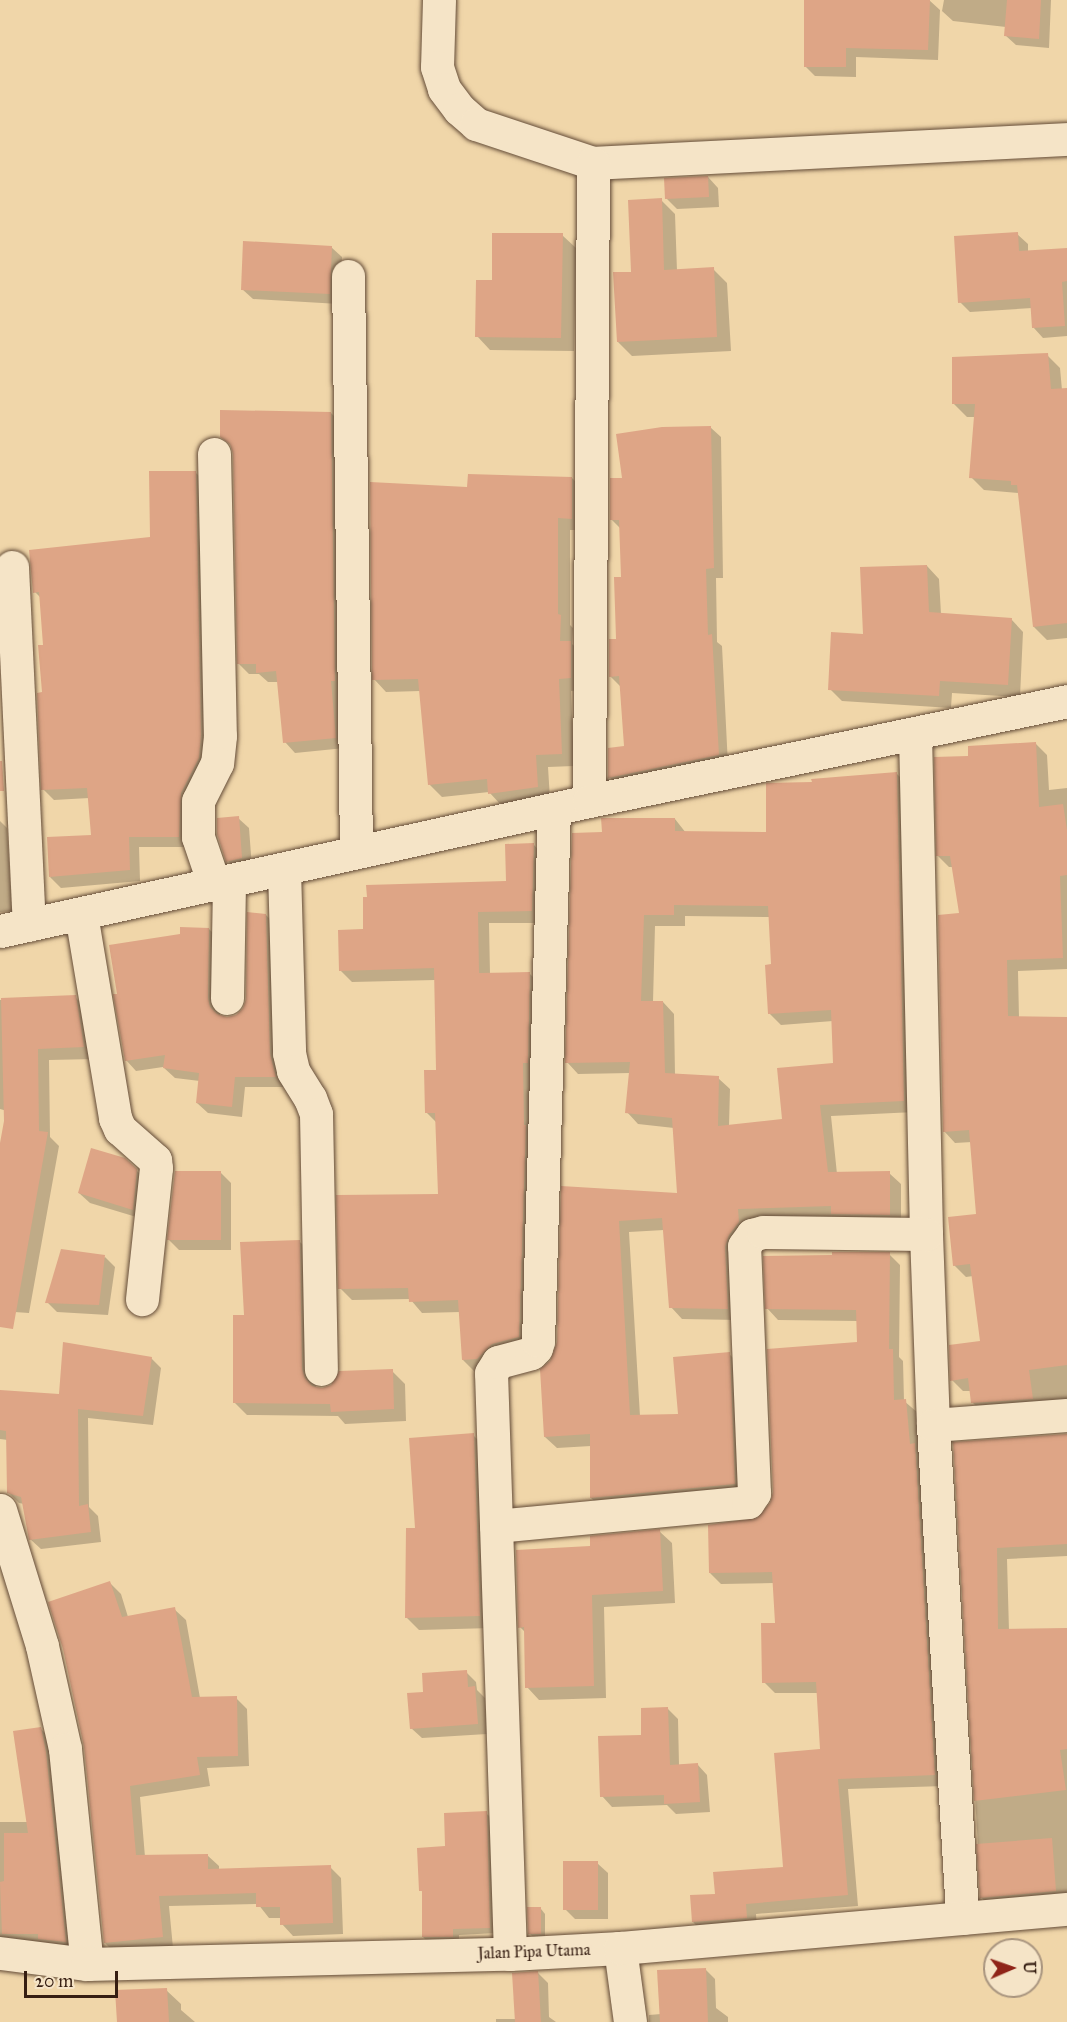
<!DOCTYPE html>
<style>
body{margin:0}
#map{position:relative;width:1067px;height:2022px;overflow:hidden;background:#f0d6a9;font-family:"IM FELL Great Primer",serif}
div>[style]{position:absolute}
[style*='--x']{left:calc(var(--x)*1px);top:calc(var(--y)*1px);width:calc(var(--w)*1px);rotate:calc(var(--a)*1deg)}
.shadow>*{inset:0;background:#0003}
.building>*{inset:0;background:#dea586}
.roads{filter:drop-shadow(0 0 2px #644c38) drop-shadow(0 0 2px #644c38)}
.street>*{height:33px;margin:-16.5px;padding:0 16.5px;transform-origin:16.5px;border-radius:16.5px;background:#f5e4c7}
.secondary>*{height:33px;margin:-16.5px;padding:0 16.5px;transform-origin:16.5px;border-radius:16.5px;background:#f5e4c7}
span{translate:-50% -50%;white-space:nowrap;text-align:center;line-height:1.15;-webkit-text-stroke:4.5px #f5e4c7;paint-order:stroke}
.street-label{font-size:16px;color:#361e12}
.north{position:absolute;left:983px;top:1938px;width:60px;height:60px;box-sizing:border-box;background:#f5e4c7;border:2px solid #a9957f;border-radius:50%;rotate:88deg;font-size:16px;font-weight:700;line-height:24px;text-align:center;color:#361e12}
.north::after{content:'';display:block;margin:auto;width:21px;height:27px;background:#8f2418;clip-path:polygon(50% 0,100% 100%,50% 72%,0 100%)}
.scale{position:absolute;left:24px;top:1971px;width:94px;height:27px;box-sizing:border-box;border:3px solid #361e12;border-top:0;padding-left:8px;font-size:18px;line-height:21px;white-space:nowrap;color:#361e12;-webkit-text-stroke:4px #f5e4c7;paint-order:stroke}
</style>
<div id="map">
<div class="shadow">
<i style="clip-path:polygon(805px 0,929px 0,940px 10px,938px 60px,856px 57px,856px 77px,815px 76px,805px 66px)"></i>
<i style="clip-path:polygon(944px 0,1051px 0,1049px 48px,1016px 45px,1005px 35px,1006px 27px,953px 21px,942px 11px)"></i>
<i style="clip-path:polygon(708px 177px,718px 188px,719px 207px,677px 209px,666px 198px)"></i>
<i style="clip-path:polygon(661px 200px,675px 214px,677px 271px,713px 269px,727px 283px,731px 351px,632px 356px,618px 342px)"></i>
<i style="clip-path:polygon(1017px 234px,1028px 244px,1028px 252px,1067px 250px,1067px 336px,1043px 338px,1033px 327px,1032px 308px,970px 312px,960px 302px)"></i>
<i style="clip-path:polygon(562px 235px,576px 248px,574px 351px,490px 350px,477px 336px,493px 282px)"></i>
<i style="clip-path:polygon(331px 247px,342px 257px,339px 304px,253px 299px,242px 289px)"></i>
<i style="clip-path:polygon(1047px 355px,1060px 368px,1062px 390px,1067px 389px,1067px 638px,1047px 640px,1034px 627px,1019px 493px,984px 490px,971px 477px,976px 417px,967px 417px,953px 403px)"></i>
<i style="clip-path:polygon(331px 413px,341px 423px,345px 748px,295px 753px,285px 742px,279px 682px,268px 682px,259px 674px,249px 674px,239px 664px,234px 453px,232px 447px,222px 436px)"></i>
<i style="clip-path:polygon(710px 427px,721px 437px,723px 578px,716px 578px,717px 642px,722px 646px,728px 765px,620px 787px,609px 777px,626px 747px,621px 687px,610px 676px,617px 640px,623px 578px,621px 529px,611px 519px,624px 480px)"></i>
<i style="clip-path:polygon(195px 472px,206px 483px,211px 747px,189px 847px,139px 847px,140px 881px,61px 888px,50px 877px,92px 836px,89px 798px,54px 800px,43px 789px,45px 646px,41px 598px,35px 592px,152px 538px)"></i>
<i style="clip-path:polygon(572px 478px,584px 490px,584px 530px,570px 530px,570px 625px,573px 628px,572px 644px,583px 654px,583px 690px,571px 691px,574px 766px,548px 767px,550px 799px,501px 805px,489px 792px,442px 797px,429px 784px,420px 691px,386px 692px,374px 679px,469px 488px)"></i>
<i style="clip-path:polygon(927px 566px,939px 579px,941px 614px,1011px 619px,1023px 632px,1020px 697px,952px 693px,951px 708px,842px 701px,830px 689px,864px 636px)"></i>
<i style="clip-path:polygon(1036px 744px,1047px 755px,1049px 790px,1067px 788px,1067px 969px,1018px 971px,1019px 1018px,1067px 1019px,1067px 1408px,984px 1414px,973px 1403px,971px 1391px,963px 1391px,952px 1380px,982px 1342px,973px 1276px,966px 1277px,954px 1265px,978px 1216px,972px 1142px,955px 1143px,944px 1131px,960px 915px,953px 867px,949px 867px,938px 856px,970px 757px)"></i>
<i style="clip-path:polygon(evenodd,897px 774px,908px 785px,915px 1112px,831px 1116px,837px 1174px,889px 1173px,901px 1184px,901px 1226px,749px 1220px,739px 1320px,682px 1319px,671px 1307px,664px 1230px,629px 1232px,640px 1416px,679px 1416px,729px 1354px,741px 1365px,746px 1496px,603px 1509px,591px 1498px,591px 1446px,557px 1448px,545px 1437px,551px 1362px,558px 1342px,563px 1187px,679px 1194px,674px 1128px,638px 1124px,627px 1112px,630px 1073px,578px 1074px,567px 1062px,603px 833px,675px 819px,686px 833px,768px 834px,813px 784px,897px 774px,685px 916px,770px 917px,772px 966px,769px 1013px,781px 1025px,833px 1021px,834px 1064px,784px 1121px,729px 1126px,730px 1089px,718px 1078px,675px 1075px,674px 1014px,663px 1002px,653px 1002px,655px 926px,685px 926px,685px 916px)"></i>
<i style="clip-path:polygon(238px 818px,249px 828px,252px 868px,238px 871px,228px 861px)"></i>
<i style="clip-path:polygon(0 821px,7px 828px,12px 911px,0 912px)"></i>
<i style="clip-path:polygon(534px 845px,545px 857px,543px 923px,489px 923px,490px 974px,530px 974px,542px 986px,531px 1348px,489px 1371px,475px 1372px,463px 1360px,460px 1312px,422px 1313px,410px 1299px,352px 1300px,340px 1288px,440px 1195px,437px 1123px,426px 1112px,437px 1072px,435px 980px,352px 982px,340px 970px,365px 931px,507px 882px)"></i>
<i style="clip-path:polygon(266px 915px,276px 926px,285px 1087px,245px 1087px,242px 1117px,208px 1113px,197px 1103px,200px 1081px,175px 1078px,163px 1067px,136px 1071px,126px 1060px,209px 929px,219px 939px,220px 1016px,227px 1018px,236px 1016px,244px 1009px)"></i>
<i style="clip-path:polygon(75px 997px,87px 1009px,95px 1059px,49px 1060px,50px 1137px,59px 1146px,29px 1313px,0 1311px,0 1189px,15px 1113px,0 1109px,0 1000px)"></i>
<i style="clip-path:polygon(136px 1170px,147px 1181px,143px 1219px,90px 1203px,79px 1193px)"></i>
<i style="clip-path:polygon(220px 1172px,231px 1183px,231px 1250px,179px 1250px,169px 1240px)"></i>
<i style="clip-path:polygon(299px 1241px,312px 1254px,316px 1388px,322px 1389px,392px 1371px,405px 1384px,406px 1421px,345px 1424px,338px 1416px,247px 1415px,234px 1402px,245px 1317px)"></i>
<i style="clip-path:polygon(889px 1254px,900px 1265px,899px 1357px,903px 1361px,904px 1401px,917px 1412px,945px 1786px,848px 1789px,858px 1906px,756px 1914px,757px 1928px,704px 1933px,693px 1922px,716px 1895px,784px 1869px,822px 1751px,818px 1693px,775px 1693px,764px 1682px,776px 1625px,774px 1583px,721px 1584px,710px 1573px,771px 1504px,859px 1344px,858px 1321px,778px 1320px,767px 1308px)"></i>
<i style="clip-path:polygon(105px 1257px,115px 1267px,108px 1315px,57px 1312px,47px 1302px)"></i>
<i style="clip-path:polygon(151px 1358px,161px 1368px,153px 1425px,88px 1418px,89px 1507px,98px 1516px,101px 1542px,41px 1549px,30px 1539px,24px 1504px,19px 1503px,8px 1492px,8px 1440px,0 1439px,0 1392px,61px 1396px)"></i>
<i style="clip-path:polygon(473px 1435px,486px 1448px,492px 1628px,419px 1630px,406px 1617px)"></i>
<i style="clip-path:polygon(1067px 1435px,1067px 1556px,1007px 1559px,1009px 1631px,1067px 1630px,1067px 1904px,992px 1909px,981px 1897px,954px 1444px)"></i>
<i style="clip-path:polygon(659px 1531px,672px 1543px,675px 1603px,604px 1607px,606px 1698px,539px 1700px,527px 1687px,525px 1632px,520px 1627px,592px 1547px)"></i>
<i style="clip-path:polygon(109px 1582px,121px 1594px,128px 1617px,174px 1609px,186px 1620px,200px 1698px,236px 1698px,247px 1709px,249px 1766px,207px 1768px,210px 1786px,140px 1797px,145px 1857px,207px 1855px,219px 1866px,219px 1870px,330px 1867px,341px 1878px,343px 1934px,293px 1936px,282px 1924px,282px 1918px,269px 1918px,258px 1904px,169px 1906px,173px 1948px,116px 1954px,105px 1943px)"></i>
<i style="clip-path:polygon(466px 1672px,476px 1682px,477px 1690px,485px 1698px,487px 1734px,422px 1738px,411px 1728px,425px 1693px)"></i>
<i style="clip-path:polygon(668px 1709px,678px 1719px,679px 1765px,697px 1764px,707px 1775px,710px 1812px,676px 1814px,667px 1805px,612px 1807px,602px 1796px,643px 1736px)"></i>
<i style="clip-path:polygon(40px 1728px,52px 1740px,77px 1953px,0 1949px,0 1822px,28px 1822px)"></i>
<i style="clip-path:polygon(486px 1813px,492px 1819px,496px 1933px,459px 1935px,459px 1942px,429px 1943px,423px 1937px,423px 1893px,421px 1890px,447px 1848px)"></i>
<i style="clip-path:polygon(597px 1863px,608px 1873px,608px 1919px,575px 1919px,565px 1909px)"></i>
<i style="clip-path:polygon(541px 1909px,545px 1914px,545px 1938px,534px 1938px,530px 1934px)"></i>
<i style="clip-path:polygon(705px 1969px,715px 1979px,716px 2008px,728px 2017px,728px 2022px,649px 2022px,649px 2015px,661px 2014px)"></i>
<i style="clip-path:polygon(538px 1973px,548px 1983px,549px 2017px,556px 2022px,496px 2022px,496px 2019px,516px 2019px)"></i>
<i style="clip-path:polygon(166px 1990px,181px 2004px,181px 2010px,195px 2022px,118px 2022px)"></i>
</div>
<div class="building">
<i style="clip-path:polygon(804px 0,930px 0,928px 50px,846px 48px,846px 67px,804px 67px)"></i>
<i style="clip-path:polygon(1007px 0,1041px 0,1039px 39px,1004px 36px)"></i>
<i style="clip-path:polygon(708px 176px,709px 197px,665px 199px,664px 178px)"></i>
<i style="clip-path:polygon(662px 198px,664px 270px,714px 267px,717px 337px,617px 342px,613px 272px,631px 272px,628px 200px)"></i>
<i style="clip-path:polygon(1018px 232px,1019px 251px,1067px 248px,1067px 281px,1062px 282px,1065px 326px,1032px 328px,1030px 298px,958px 303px,954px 236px)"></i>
<i style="clip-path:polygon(492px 233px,563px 233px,561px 338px,475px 337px,476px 280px,492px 280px)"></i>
<i style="clip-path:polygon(243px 241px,332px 246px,330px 294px,241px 290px)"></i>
<i style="clip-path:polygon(1048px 353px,1051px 389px,1067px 388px,1067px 623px,1033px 627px,1017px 485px,1011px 485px,1011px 481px,969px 478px,975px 404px,952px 404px,952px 357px)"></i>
<i style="clip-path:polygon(220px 410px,331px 412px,335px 681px,331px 681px,336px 738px,283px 743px,276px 671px,256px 673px,256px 664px,237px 664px,233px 454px,230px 444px,220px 437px)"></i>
<i style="clip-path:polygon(711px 426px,714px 568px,706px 569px,708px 635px,712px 634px,719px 755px,608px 778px,608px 748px,624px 746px,619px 676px,609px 677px,609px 639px,616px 639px,614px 577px,621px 577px,619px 520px,610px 520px,610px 478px,622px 478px,616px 434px,662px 427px)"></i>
<i style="clip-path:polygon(149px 471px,196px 471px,201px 735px,199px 758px,181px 793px,179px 837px,129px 837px,130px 870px,49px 877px,47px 837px,91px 835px,87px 788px,41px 790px,37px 693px,42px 692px,38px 645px,43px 645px,39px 592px,33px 593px,29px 550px,150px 537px)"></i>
<i style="clip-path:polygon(468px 474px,572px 477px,572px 519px,558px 518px,558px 614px,561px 615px,560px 641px,571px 641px,571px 678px,559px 679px,562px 754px,536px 755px,538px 787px,488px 794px,487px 779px,428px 785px,418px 679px,372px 680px,370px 482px,467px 487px)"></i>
<i style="clip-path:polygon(927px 565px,929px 612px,1012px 618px,1008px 685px,940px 681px,939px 696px,828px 690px,831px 632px,863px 634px,860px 567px)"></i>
<i style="clip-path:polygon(1036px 742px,1039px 807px,1063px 804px,1067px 830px,1067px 875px,1060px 876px,1063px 958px,1007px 960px,1008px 1016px,1067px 1017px,1067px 1365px,1029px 1370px,1033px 1399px,971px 1403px,968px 1378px,950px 1381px,949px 1345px,980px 1341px,970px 1264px,953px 1266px,948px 1217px,976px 1214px,969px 1130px,943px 1132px,938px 915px,959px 913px,950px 856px,936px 856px,934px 757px,968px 756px,968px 746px)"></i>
<i style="clip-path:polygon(0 761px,2px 761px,4px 791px,0 791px)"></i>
<i style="clip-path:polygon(evenodd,897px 772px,904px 1101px,820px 1105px,828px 1172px,890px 1171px,890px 1215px,831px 1214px,831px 1206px,738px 1209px,739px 1222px,729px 1235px,725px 1247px,728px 1309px,669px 1308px,662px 1218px,619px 1221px,630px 1415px,678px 1414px,673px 1357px,730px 1352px,735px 1484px,590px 1498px,590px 1434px,544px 1437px,540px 1369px,550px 1361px,557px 1342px,561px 1186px,677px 1193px,672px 1118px,625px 1113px,630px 1062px,565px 1063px,572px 833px,602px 832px,601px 818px,675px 818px,675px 831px,766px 832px,766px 783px,812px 782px,811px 779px,897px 772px,674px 905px,768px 906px,771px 964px,765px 965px,768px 1014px,831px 1010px,833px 1063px,777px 1068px,782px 1119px,718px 1126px,719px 1076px,665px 1073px,663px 1001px,641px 1001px,644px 915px,674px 915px,674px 905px)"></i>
<i style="clip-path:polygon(239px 816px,242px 858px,226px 862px,217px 834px,217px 818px)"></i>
<i style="clip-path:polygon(534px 843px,532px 911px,478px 912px,479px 973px,530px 972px,528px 1063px,523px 1063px,524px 1125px,526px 1125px,519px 1337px,492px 1344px,477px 1359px,462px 1360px,458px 1300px,409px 1302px,408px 1288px,338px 1289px,336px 1195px,438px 1194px,435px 1113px,425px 1113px,424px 1070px,436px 1070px,434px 968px,339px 971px,338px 930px,363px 929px,363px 897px,367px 897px,366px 885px,506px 881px,505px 844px)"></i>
<i style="clip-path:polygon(247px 912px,266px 914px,270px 1054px,276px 1077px,235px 1077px,232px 1107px,196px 1103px,199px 1073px,163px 1068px,165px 1055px,125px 1061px,113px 994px,117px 994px,109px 945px,180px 934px,180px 927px,209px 928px,208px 998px,210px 1007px,217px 1014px,227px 1017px,236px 1015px,243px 1008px,246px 999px)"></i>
<i style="clip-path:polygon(76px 995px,84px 1047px,38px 1049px,39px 1131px,48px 1132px,13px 1329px,0 1327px,0 1143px,4px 1121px,1px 998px)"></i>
<i style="clip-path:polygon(91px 1148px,125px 1158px,137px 1169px,133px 1210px,78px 1193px)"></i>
<i style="clip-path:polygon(175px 1171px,221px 1171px,221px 1240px,167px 1240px)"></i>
<i style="clip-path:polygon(300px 1240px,302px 1369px,305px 1378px,312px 1386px,322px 1388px,331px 1385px,339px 1371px,393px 1369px,394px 1409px,331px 1412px,330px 1404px,233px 1403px,233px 1315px,244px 1315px,240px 1242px)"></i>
<i style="clip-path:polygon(61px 1249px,105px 1255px,99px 1305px,45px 1303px)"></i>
<i style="clip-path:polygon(832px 1252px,890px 1252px,889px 1349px,893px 1349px,894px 1400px,906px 1399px,910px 1444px,915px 1443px,935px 1775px,838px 1779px,848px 1895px,746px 1904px,747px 1918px,692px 1922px,690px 1895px,715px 1894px,713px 1872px,783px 1867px,774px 1753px,820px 1749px,816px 1682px,762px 1683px,761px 1623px,775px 1623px,772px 1572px,709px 1573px,708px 1525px,757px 1518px,770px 1503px,773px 1492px,767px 1349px,857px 1342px,856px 1310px,765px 1309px,763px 1256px,832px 1255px)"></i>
<i style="clip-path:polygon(63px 1342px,152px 1357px,143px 1416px,78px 1409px,79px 1506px,88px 1504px,91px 1532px,29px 1540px,21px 1497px,7px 1493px,6px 1431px,0 1430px,0 1390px,59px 1394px)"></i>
<i style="clip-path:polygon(474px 1433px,480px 1616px,405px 1618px,406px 1528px,415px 1528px,409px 1438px)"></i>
<i style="clip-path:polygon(1067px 1434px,1067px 1544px,997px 1548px,998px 1629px,1067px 1628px,1067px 1749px,1060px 1750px,1066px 1790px,974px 1801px,953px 1442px)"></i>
<i style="clip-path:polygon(660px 1529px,663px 1591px,592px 1595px,594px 1686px,525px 1688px,524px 1627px,518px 1628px,516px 1550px,590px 1546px,590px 1536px)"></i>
<i style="clip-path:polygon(110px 1581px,122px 1617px,175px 1607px,192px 1697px,237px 1696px,238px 1756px,197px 1757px,200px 1775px,130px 1786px,136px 1855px,208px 1854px,208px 1869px,331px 1865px,333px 1923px,280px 1925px,280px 1907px,256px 1907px,256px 1893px,159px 1896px,163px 1937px,104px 1943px,84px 1747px,63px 1649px,48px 1602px)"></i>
<i style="clip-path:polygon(467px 1670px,468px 1687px,475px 1686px,478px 1724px,410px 1729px,407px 1693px,423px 1692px,422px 1673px)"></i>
<i style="clip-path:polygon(668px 1707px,670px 1765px,698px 1763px,700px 1802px,664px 1804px,664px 1795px,600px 1797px,598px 1736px,641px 1735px,641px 1708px)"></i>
<i style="clip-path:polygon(41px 1727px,46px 1752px,66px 1942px,38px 1939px,38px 1934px,2px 1934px,0 1882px,4px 1881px,4px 1833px,28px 1833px,13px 1731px)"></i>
<i style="clip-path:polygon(487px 1811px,490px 1928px,453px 1929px,453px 1937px,422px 1937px,422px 1891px,419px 1891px,417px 1848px,445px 1846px,444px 1813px)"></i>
<i style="clip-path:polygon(1052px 1838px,1056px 1891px,980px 1898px,976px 1844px)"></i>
<i style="clip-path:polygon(563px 1861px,598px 1861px,598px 1910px,563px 1910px)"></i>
<i style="clip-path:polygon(527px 1907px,541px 1907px,541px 1934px,528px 1934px)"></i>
<i style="clip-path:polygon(706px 1968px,708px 2022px,660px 2022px,657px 1970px)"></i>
<i style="clip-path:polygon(538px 1971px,541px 2022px,515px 2022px,512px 1973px)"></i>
<i style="clip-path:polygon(167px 1988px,169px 2022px,117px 2022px,115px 1990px)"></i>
</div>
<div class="roads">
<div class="street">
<i style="--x:593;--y:163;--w:475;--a:-2.9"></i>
<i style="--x:348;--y:276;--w:575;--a:89.2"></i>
<i style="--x:214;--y:454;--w:282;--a:88.8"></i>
<i style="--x:220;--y:736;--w:27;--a:96"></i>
<i style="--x:217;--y:763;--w:42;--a:116.6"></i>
<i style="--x:198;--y:801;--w:36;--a:90"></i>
<i style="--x:198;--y:837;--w:50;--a:71.2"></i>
<i style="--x:12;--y:567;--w:358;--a:87.3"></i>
<i style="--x:915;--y:733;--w:501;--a:88.74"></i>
<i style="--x:926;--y:1234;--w:191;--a:87.9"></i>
<i style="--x:933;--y:1425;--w:494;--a:86.6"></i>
<i style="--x:284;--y:869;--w:184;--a:88.4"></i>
<i style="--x:289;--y:1053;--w:18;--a:77"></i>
<i style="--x:293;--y:1071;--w:32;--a:58"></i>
<i style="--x:310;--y:1098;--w:17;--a:69"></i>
<i style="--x:316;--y:1114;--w:255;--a:88.9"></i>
<i style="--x:81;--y:914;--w:207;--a:80.5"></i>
<i style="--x:115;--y:1118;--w:12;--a:66"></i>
<i style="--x:120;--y:1129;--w:47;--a:41.5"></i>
<i style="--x:155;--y:1160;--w:8;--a:83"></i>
<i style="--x:156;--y:1168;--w:132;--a:96.1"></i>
<i style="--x:227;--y:998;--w:117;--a:-89"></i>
<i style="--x:933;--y:1425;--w:134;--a:-4.3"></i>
<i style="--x:0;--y:1510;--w:142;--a:72.8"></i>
<i style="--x:42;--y:1646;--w:106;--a:77.4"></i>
<i style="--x:65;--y:1749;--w:216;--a:84.2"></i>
<i style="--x:496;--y:1526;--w:253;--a:-5.4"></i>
<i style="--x:748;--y:1502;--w:11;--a:-56"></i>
<i style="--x:754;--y:1493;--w:247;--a:-92.3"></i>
<i style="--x:744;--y:1246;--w:14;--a:-54"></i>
<i style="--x:752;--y:1235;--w:11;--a:-15"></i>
<i style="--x:763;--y:1232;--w:163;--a:0.7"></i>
<i style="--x:620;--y:1948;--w:75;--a:82.3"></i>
<i style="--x:0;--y:1953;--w:88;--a:7.2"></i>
<i style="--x:87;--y:1964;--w:423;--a:-1.4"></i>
<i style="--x:510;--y:1954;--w:110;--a:-3.1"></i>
<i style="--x:620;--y:1948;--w:449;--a:-5"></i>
<i style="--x:510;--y:1954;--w:581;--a:-91.87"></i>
<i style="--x:491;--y:1373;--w:13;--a:-58"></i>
<i style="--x:498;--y:1362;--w:34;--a:-15"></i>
<i style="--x:531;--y:1353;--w:7;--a:-45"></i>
<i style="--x:536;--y:1348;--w:7;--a:-74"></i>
<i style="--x:538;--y:1341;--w:532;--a:-88.28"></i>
</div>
<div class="secondary">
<i style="--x:439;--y:0;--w:67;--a:91.7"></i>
<i style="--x:437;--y:67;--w:23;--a:72"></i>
<i style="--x:444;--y:89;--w:25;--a:53"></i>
<i style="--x:459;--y:109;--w:23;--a:41"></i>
<i style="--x:476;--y:124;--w:123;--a:18.4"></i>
<i style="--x:593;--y:163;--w:638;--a:90.36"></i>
<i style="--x:0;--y:931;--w:603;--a:-12.45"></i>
<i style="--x:589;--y:801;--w:488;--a:-11.8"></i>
</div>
</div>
<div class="street-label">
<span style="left:534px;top:1952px;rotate:-2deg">Jalan Pipa Utama</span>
</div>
<div class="north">U</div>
<div class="scale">20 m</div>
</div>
